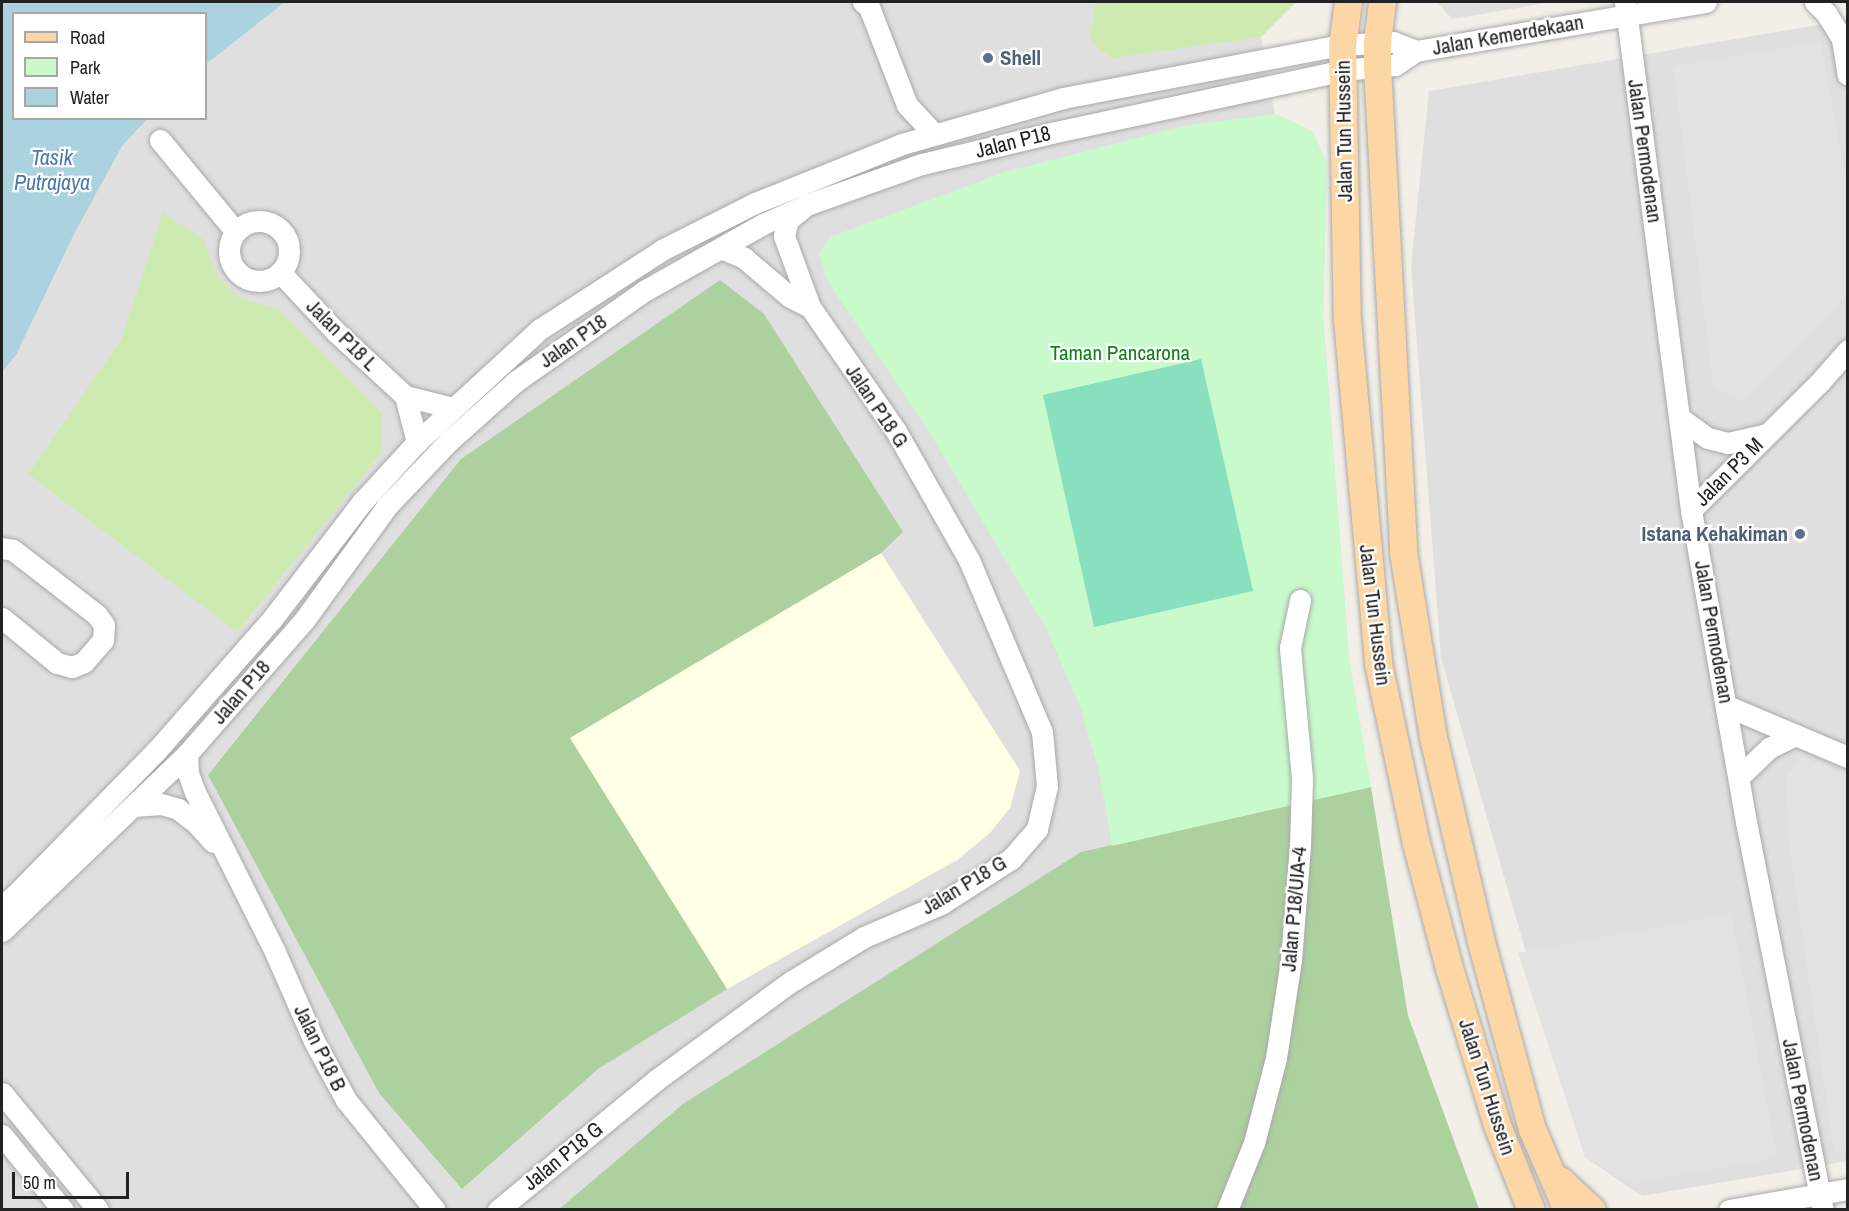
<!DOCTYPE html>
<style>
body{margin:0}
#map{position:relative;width:1849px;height:1211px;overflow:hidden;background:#f2efe9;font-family:"Archivo Narrow",sans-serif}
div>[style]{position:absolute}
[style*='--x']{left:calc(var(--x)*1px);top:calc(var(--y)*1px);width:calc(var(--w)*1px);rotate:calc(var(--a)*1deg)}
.residential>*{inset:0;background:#e0dfdf}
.education>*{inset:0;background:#ffffe5}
.grass>*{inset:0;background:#cdebb0}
.forest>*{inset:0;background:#add19e}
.park>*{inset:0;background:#c8facc}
.pitch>*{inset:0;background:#88e0be}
.parking>*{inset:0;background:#e2e2e2}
.water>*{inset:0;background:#aad3df}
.roads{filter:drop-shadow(0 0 2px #a9a9a9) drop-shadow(0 0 2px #a9a9a9)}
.minor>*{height:21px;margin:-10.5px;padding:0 10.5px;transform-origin:10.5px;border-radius:10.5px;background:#fff}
.minor>.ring{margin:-10.5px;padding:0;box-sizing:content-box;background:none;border:21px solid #fff;border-radius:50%}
.major>*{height:27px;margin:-13.5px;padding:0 13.5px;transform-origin:13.5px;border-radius:13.5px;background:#fcd6a4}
.dots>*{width:16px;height:16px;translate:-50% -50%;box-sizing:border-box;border:3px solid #fff;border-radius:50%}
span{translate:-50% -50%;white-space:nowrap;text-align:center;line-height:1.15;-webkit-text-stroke:4.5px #fff;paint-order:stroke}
.street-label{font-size:21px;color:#222}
.service-label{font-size:21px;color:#4e5e75;font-weight:700}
.left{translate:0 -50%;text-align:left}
.right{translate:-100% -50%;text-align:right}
.park-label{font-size:21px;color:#0c8416}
.water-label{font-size:22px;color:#4a7aab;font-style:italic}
.frame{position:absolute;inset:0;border:3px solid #222;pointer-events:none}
.legend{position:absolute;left:12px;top:12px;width:195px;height:108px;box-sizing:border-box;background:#fff;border:2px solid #a7a7a7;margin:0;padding:8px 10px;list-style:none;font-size:18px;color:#222}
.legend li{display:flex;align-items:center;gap:12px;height:30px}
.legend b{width:30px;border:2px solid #a7a7a7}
.scale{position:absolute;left:12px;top:1172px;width:117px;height:27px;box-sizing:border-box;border:3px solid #222;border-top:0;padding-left:8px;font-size:18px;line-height:21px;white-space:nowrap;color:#222;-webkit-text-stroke:4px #fff;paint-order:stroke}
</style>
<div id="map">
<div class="residential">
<i style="clip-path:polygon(180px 2px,1296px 2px,1261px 37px,1275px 114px,1312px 131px,1327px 163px,1323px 315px,1349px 658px,1408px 1016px,1479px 1209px,2px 1210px,2px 251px,95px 119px,206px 118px,206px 14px)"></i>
<i style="clip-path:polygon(1437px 2px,1552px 2px,1452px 19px)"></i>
<i style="clip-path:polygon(1847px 20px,1847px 1161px,1642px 1196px,1585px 1157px,1441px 658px,1411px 266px,1429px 91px)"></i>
</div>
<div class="education">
<i style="clip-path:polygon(881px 553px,1020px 771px,1010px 808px,989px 834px,957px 860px,727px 989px,569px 738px)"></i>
</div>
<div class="grass">
<i style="clip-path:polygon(1096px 2px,1296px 2px,1261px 37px,1112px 58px,1099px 49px,1090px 36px)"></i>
<i style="clip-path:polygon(163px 213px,203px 239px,219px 279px,239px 297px,278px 309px,382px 413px,381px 453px,237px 632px,28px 474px,121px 340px)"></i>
</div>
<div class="forest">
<i style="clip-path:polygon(720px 280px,764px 314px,903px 532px,881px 553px,570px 738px,727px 989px,598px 1069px,462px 1189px,379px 1093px,208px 775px,461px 459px)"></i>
<i style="clip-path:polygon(1371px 787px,1408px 1016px,1479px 1209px,558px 1210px,683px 1104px,1081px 852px)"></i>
</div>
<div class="park">
<i style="clip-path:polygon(1275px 114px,1312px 131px,1327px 163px,1323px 315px,1349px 658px,1371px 787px,1112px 846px,1099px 771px,1081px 709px,1047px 630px,927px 428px,828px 282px,819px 253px,830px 237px,1005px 172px,1182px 126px)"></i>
</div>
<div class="pitch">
<i style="clip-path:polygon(1201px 359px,1253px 591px,1094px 627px,1043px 395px)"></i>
</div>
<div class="parking">
<i style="clip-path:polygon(1821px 41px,1847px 187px,1847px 295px,1743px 401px,1713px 386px,1673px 66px)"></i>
<i style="clip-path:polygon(1802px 755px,1847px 776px,1848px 1150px,1834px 1152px,1788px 837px,1786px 778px)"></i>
<i style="clip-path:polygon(1731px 913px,1777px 1158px,1632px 1184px,1585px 1157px,1518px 953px)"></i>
</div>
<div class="water">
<i style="clip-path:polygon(2px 2px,285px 2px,206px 64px,206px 14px,14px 14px,14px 118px,147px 119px,122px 146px,74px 234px,16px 355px,2px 372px)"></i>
</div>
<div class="roads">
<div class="minor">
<i style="--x:863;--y:2;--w:8;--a:40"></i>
<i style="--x:869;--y:7;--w:105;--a:68.8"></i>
<i style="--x:907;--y:105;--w:40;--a:47"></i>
<i style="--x:1625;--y:2;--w:512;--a:82.6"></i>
<i style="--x:1691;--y:510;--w:317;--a:80"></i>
<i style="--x:1746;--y:822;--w:396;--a:78.8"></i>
<i style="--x:1815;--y:2;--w:16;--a:45"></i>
<i style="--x:1826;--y:13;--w:31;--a:58"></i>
<i style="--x:1842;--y:39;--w:36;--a:81"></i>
<i style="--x:160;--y:140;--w:119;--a:50.4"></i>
<i class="ring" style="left:229px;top:221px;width:39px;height:39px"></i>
<i style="--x:721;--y:248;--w:25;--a:23"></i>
<i style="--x:744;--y:258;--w:60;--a:40.3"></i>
<i style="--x:790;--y:297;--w:22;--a:27"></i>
<i style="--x:280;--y:272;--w:82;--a:47"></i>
<i style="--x:336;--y:332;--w:94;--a:42.8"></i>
<i style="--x:405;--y:396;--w:49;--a:14"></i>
<i style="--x:405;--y:396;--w:48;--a:75.4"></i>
<i style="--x:1680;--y:418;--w:34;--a:36"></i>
<i style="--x:1708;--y:438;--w:21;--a:14"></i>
<i style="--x:1728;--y:443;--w:37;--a:-13"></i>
<i style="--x:1691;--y:510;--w:180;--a:-44.8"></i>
<i style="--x:1819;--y:383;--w:44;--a:-48.7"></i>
<i style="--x:2;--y:548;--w:11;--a:10"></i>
<i style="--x:13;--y:550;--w:106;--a:37.7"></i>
<i style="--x:97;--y:615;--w:12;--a:55"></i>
<i style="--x:104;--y:625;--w:15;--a:94"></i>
<i style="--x:103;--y:640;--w:29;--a:131"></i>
<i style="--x:84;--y:662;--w:13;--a:157"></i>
<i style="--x:72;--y:667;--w:16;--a:-165"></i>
<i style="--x:57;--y:663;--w:71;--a:-140.7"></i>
<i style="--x:1727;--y:706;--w:131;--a:22.9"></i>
<i style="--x:187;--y:754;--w:19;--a:87"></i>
<i style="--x:188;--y:773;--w:20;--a:70"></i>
<i style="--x:195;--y:792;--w:179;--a:63.4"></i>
<i style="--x:275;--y:952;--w:97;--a:66.3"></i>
<i style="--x:314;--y:1041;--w:67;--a:61.5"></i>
<i style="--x:346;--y:1100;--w:141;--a:51"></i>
<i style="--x:1739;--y:777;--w:42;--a:-44"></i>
<i style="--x:1769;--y:748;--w:30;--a:-26"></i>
<i style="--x:133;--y:806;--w:28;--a:-4"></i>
<i style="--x:161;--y:804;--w:18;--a:16"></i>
<i style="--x:178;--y:809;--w:24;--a:38"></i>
<i style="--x:197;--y:824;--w:24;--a:48"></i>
<i style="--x:2;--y:906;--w:17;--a:-40"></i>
<i style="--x:15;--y:895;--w:203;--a:-45.6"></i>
<i style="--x:157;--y:750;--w:174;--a:-48.7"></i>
<i style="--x:272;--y:619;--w:149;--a:-52.4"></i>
<i style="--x:363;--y:501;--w:80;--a:-47.5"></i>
<i style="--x:417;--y:442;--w:167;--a:-42.6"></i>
<i style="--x:540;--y:329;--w:145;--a:-32.9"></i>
<i style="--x:662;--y:250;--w:104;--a:-26.8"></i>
<i style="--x:755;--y:203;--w:158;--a:-21.9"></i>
<i style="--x:902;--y:144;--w:167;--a:-15.9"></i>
<i style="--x:1063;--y:98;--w:284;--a:-10.8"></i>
<i style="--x:1342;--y:45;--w:51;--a:-3.4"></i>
<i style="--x:1393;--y:42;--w:25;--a:21"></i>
<i style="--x:2;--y:931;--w:256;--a:-43.7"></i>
<i style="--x:187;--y:754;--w:179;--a:-48.8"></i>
<i style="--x:305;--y:619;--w:140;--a:-54"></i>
<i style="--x:387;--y:506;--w:90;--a:-46.4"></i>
<i style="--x:449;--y:441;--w:90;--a:-41.8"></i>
<i style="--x:516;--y:381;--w:156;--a:-35.1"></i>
<i style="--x:644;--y:291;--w:137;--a:-29.4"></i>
<i style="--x:763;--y:224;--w:47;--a:-23.8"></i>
<i style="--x:806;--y:205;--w:123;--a:-19.5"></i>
<i style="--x:922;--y:164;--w:133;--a:-13.5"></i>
<i style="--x:1051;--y:133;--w:300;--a:-12.1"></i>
<i style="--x:1344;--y:70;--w:51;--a:-5.6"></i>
<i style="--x:1395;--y:65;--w:25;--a:-34"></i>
<i style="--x:1416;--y:51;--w:294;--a:-9.6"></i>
<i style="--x:2;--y:1093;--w:151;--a:50.6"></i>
<i style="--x:2;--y:1135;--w:97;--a:50.9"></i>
<i style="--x:498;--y:1210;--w:205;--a:-39.4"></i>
<i style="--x:656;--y:1080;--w:168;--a:-36.1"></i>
<i style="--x:792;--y:981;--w:84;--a:-31.4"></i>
<i style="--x:864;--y:937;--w:84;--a:-23.2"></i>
<i style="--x:941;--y:904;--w:83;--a:-32.7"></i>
<i style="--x:1011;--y:859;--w:40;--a:-49"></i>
<i style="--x:1037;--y:829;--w:44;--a:-76.9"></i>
<i style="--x:1047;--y:786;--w:54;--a:-95.3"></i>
<i style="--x:1042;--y:732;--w:187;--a:-113"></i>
<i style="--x:969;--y:560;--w:148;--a:-119.5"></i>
<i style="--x:896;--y:431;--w:151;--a:-124.7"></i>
<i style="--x:810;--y:307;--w:76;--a:-110.1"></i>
<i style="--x:784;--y:236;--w:16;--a:-76"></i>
<i style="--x:788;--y:220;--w:19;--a:-39"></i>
<i style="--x:1227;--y:1210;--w:72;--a:-68.1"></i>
<i style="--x:1254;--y:1143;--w:88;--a:-75.5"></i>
<i style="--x:1276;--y:1058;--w:99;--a:-81.3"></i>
<i style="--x:1291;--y:960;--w:114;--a:-85.5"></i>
<i style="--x:1300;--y:846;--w:68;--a:-88.3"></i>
<i style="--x:1302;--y:778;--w:131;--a:-95.3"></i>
<i style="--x:1290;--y:648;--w:49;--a:-78.2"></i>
<i style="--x:1729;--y:1210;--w:121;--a:-10"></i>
</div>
<div class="major">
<i style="--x:1348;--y:2;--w:43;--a:97.9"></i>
<i style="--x:1342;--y:45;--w:275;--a:89"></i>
<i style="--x:1347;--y:320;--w:344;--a:84.8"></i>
<i style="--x:1378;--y:663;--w:184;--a:78.1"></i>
<i style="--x:1416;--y:843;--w:129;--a:75.2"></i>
<i style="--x:1449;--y:968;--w:164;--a:73"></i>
<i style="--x:1497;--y:1125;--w:92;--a:68.2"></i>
<i style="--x:1382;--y:2;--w:40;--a:97.1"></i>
<i style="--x:1377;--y:42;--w:24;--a:90"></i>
<i style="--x:1377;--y:66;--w:487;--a:86.9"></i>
<i style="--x:1403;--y:552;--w:187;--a:80.8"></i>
<i style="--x:1433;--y:737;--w:206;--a:76.8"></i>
<i style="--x:1480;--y:938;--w:198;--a:74.8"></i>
<i style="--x:1532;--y:1129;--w:88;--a:66.6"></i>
<i style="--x:1560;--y:1180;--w:44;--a:43.2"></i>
</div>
</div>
<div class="dots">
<i style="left:988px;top:58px;background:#5c6f8a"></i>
<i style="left:1800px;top:534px;background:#5c6f8a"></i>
</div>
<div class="street-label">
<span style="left:1508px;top:35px;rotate:-10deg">Jalan Kemerdekaan</span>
<span style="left:1344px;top:131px;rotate:-91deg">Jalan Tun Hussein</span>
<span style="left:1013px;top:142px;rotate:-14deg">Jalan P18</span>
<span style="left:1645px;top:151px;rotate:82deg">Jalan Permodenan</span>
<span style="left:342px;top:335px;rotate:45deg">Jalan P18 L</span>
<span style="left:573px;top:341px;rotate:-35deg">Jalan P18</span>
<span style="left:877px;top:406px;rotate:56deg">Jalan P18 G</span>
<span style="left:1729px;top:472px;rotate:-45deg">Jalan P3 M</span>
<span style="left:1375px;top:615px;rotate:83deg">Jalan Tun Hussein</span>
<span style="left:1714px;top:632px;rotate:80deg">Jalan Permodenan</span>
<span style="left:241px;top:692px;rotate:-49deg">Jalan P18</span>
<span style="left:964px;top:885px;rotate:-31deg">Jalan P18 G</span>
<span style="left:1294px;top:909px;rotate:-85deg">Jalan P18/UIA-4</span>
<span style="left:320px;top:1048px;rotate:64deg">Jalan P18 B</span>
<span style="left:1487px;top:1087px;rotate:72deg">Jalan Tun Hussein</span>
<span style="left:1803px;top:1110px;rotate:79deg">Jalan Permodenan</span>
<span style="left:563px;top:1156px;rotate:-39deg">Jalan P18 G</span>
</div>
<div class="service-label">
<span class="left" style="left:1000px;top:58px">Shell</span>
<span class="right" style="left:1788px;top:534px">Istana Kehakiman</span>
</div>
<div class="park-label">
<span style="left:1120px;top:353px">Taman Pancarona</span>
</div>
<div class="water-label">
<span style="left:52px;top:170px">Tasik<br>Putrajaya</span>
</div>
<div class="frame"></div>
<ul class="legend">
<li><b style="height:8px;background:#fcd6a4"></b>Road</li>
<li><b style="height:16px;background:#c8facc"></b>Park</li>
<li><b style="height:16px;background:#aad3df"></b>Water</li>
</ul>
<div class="scale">50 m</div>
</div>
